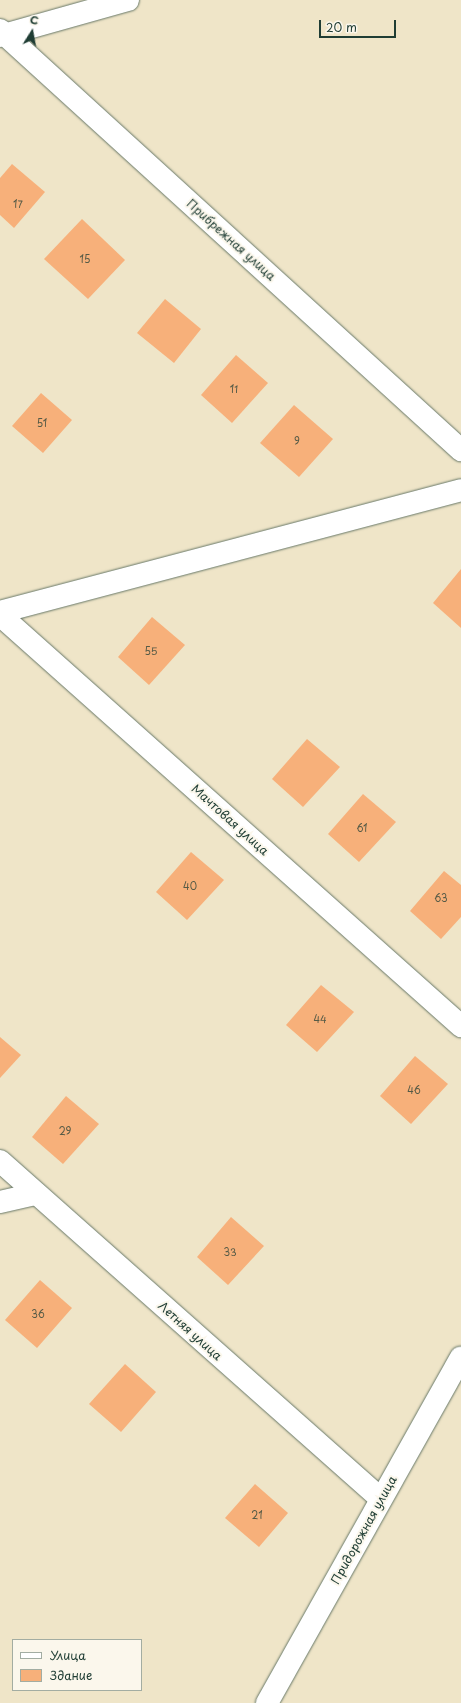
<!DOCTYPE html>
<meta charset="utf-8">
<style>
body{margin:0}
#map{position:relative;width:461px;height:1703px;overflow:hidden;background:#efe5c8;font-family:"Playpen Sans",sans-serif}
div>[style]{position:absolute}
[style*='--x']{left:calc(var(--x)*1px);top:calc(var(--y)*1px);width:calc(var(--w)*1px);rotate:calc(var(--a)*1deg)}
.building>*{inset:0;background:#f7b07a}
.roads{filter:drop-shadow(0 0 1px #687868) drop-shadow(0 0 1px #687868)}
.minor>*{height:22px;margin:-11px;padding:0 11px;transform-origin:11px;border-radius:11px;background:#fff}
span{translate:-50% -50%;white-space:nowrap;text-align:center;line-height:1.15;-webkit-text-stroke:4px #fbf7ec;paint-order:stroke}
.number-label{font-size:10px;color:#555a46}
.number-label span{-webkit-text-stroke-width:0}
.street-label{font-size:12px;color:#1f3d34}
.legend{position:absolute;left:12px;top:1639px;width:130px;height:52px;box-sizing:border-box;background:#fbf7ec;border:1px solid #a3ada2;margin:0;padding:5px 7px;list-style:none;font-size:12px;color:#1f3d34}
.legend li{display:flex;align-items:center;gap:8px;height:20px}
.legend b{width:20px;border:1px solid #a3ada2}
.north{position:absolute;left:12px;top:12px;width:40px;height:40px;-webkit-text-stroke:3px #fbf7ec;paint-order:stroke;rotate:11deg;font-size:11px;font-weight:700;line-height:16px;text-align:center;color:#1f3d34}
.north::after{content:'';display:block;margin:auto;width:14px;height:18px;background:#1f3d34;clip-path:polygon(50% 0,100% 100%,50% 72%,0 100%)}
.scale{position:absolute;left:319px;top:20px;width:77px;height:18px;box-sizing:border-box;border:2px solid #1f3d34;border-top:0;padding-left:5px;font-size:12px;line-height:14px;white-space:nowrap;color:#1f3d34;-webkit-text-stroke:3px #fbf7ec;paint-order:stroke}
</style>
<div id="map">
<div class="building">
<i style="clip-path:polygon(12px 164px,45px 192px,14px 228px,0 215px,0 178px)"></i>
<i style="clip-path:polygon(82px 219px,125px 260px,88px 299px,44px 259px)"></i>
<i style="clip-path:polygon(165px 299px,201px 329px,174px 363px,137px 333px)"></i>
<i style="clip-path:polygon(236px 355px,268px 383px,232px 423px,201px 395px)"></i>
<i style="clip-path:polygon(41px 393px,72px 420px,43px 453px,12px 426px)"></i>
<i style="clip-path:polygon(294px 405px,333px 439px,299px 477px,260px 443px)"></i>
<i style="clip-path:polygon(461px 569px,461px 628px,433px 603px)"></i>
<i style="clip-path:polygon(152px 617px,185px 645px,149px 685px,118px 657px)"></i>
<i style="clip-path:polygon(307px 739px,340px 767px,303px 807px,272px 779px)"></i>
<i style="clip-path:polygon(363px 794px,396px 822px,359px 862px,328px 834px)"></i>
<i style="clip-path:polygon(191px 852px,224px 880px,187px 920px,156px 892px)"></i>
<i style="clip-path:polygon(444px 871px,461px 885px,461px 917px,441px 939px,410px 911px)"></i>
<i style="clip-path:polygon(321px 985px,354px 1012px,317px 1052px,286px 1025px)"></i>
<i style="clip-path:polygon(0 1037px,21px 1055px,0 1078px)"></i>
<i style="clip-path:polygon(415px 1056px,448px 1084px,411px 1124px,380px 1096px)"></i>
<i style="clip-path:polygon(66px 1096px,99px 1124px,63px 1164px,32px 1137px)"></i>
<i style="clip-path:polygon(231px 1217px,264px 1246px,228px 1285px,197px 1257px)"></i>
<i style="clip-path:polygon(40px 1280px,72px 1308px,37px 1348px,5px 1320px)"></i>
<i style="clip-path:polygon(125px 1364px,156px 1392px,121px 1432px,89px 1404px)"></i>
<i style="clip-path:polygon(255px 1484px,288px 1513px,259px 1547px,225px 1518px)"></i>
</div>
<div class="roads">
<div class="minor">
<i style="--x:0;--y:30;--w:624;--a:42.34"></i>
<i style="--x:0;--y:36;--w:133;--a:-15.7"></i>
<i style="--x:0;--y:612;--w:477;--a:-14.8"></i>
<i style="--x:0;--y:615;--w:618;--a:41.72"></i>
<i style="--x:0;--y:1161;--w:509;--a:41.58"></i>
<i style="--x:0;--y:1202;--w:37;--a:-13"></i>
<i style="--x:267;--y:1703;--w:396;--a:-60.7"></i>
</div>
</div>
<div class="number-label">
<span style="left:18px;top:204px">17</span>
<span style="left:85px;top:259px">15</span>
<span style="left:234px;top:389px">11</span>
<span style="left:42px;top:423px">51</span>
<span style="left:297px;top:441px">9</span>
<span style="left:151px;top:651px">55</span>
<span style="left:362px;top:828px">61</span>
<span style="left:190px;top:886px">40</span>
<span style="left:441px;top:898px">63</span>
<span style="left:320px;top:1019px">44</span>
<span style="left:414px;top:1090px">46</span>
<span style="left:65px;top:1131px">29</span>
<span style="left:230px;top:1252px">33</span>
<span style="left:38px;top:1314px">36</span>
<span style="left:257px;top:1515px">21</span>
</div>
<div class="street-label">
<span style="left:231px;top:240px;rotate:42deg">Прибрежная улица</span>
<span style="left:230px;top:820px;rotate:42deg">Мачтовая улица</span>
<span style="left:190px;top:1331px;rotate:42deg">Летняя улица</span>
<span style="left:364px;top:1530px;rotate:-61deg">Придорожная улица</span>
</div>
<ul class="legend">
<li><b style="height:5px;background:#fff"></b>Улица</li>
<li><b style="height:11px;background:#f7b07a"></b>Здание</li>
</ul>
<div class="north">С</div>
<div class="scale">20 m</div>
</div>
